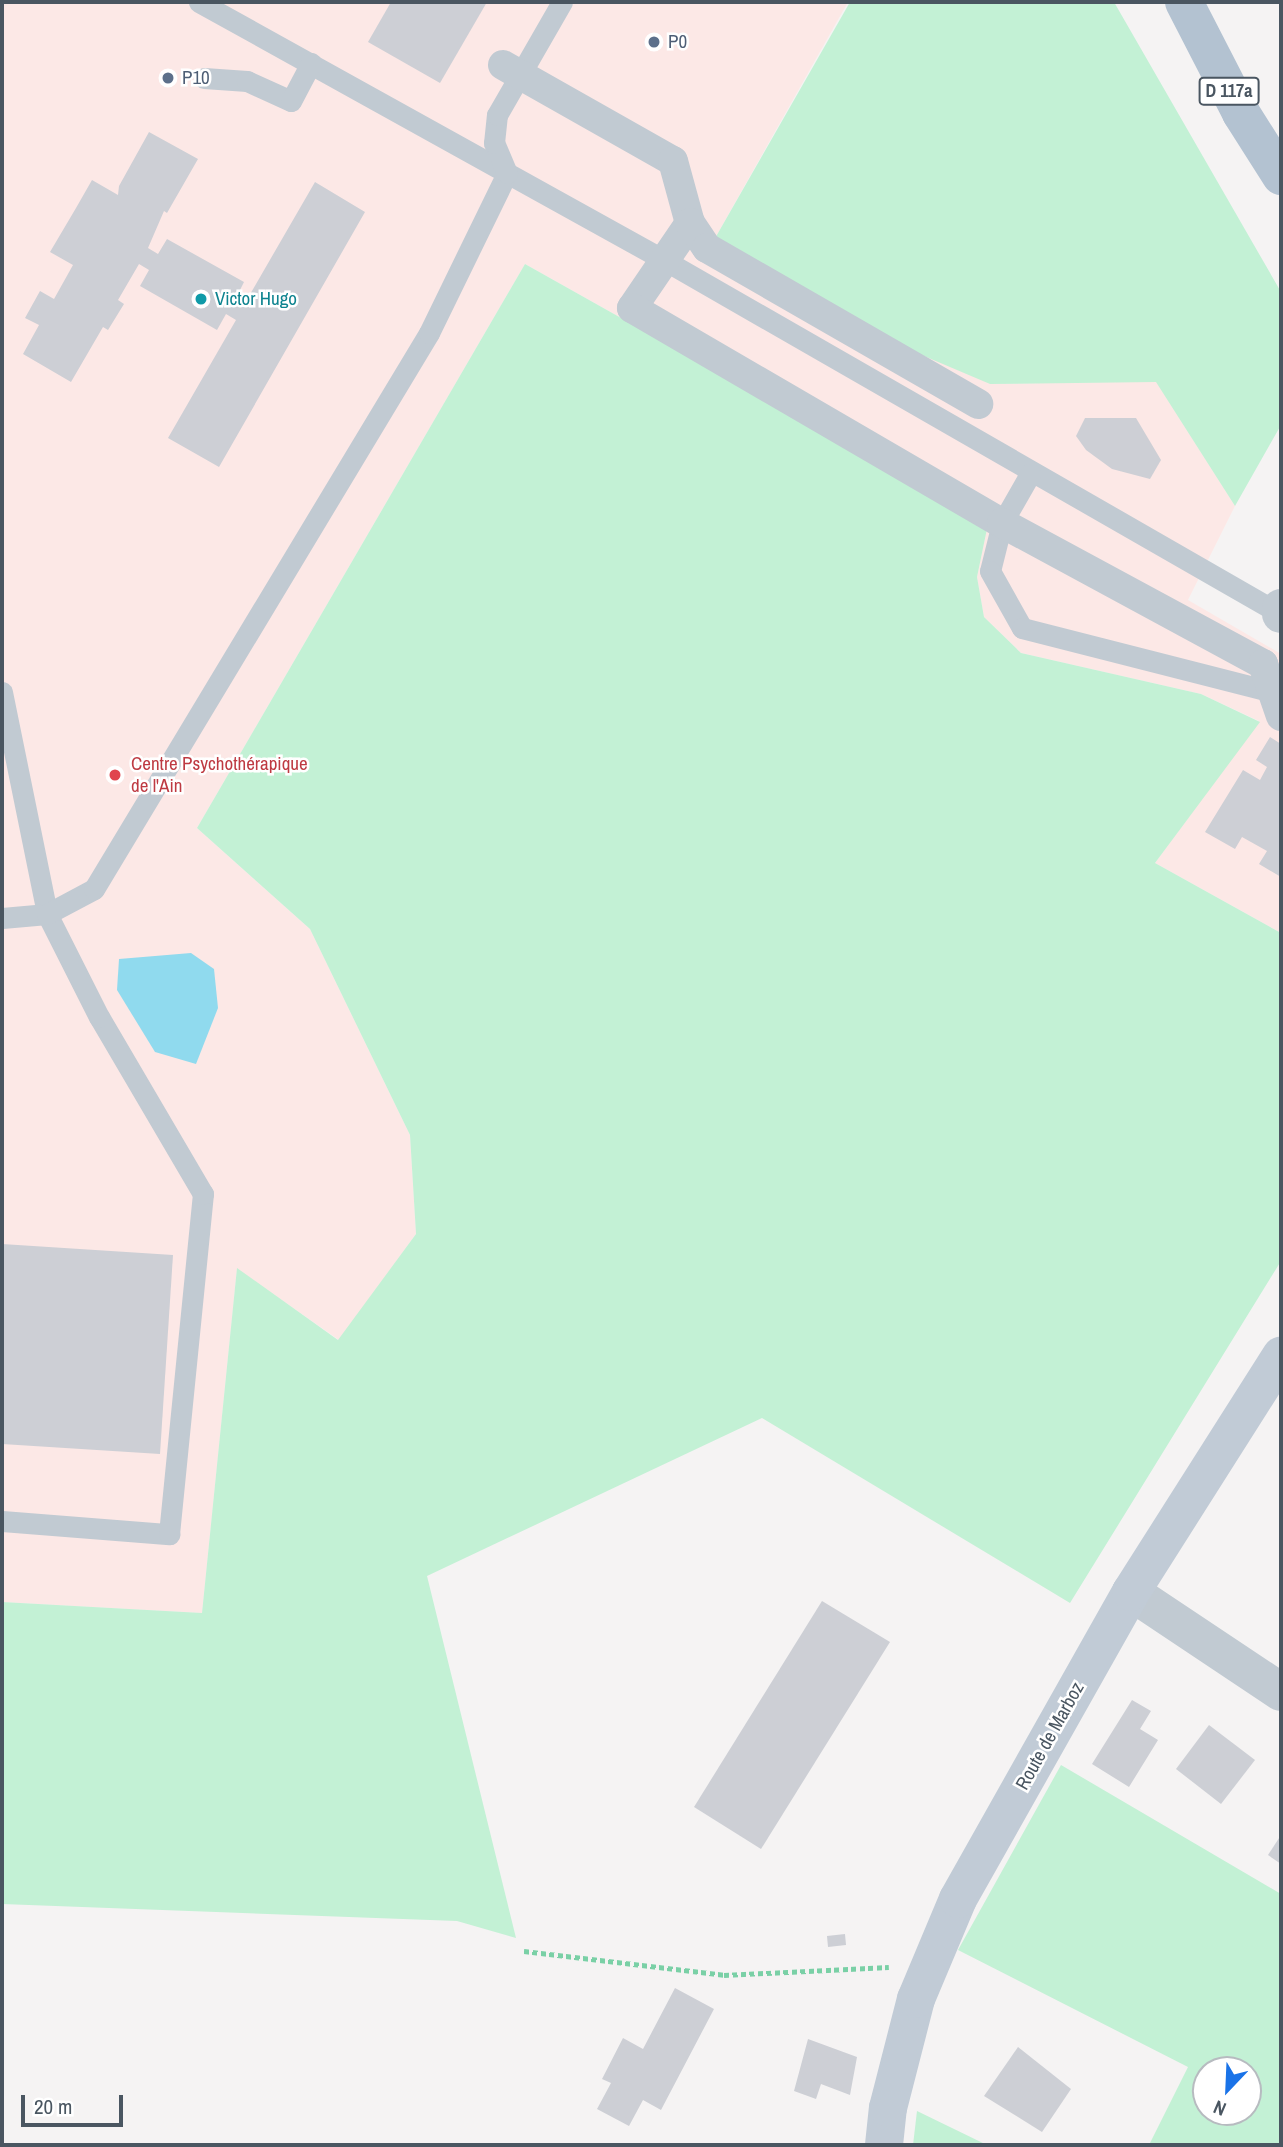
<!DOCTYPE html>
<meta charset="utf-8">
<style>
body{margin:0}
#map{position:relative;width:1283px;height:2147px;overflow:hidden;background:#f5f3f3;font-family:"Archivo Narrow",sans-serif}
div>[style]{position:absolute}
[style*='--x']{left:calc(var(--x)*1px);top:calc(var(--y)*1px);width:calc(var(--w)*1px);rotate:calc(var(--a)*1deg)}
.medical>*{inset:0;background:#fce8e6}
.green>*{inset:0;background:#c3f1d5}
.water>*{inset:0;background:#90daee}
.building>*{inset:0;background:#cdcfd5}
.path>*{height:4.5px;margin-top:-2.25px;transform-origin:0;background:repeating-linear-gradient(90deg,#7ad0a6 0 5px,transparent 0 8.5px)}
.service>*{height:21px;margin:-10.5px;padding:0 10.5px;transform-origin:10.5px;border-radius:10.5px;background:#c1cad2}
.pedestrian>*{height:30px;margin:-15px;padding:0 15px;transform-origin:15px;border-radius:15px;background:#c1cad2}
.minor>*{height:38px;margin:-19px;padding:0 19px;transform-origin:19px;border-radius:19px;background:#c1cad2}
.secondary>*{height:38px;margin:-19px;padding:0 19px;transform-origin:19px;border-radius:19px;background:#c1cbd6}
.primary>*{height:38px;margin:-19px;padding:0 19px;transform-origin:19px;border-radius:19px;background:#b3c2d1}
.dots>*{width:19px;height:19px;translate:-50% -50%;box-sizing:border-box;border:4px solid #fff;border-radius:50%}
span{translate:-50% -50%;white-space:nowrap;text-align:center;line-height:1.15;-webkit-text-stroke:5px #fff;paint-order:stroke}
.shield-label span{padding:2px 5px;background:#fff;border:2px solid;border-radius:5px;-webkit-text-stroke-width:0}
.shield-label{font-size:18px;color:#4a5661;font-weight:700}
.service-label{font-size:19px;color:#4e5e75}
.left{translate:0 -50%;text-align:left}
.culture-label{font-size:19px;color:#0d838f}
.health-label{font-size:19px;color:#be3a42}
.street-label{font-size:19px;color:#4a5661}
.frame{position:absolute;inset:0;border:4px solid #4a5661;pointer-events:none}
.north{position:absolute;left:1192px;top:2056px;width:70px;height:70px;box-sizing:border-box;background:#fff;border:2px solid #b7bbc0;border-radius:50%;rotate:203deg;font-size:19px;font-weight:700;line-height:28px;text-align:center;color:#4a5661}
.north::after{content:'';display:block;margin:auto;width:24px;height:32px;background:#1a73e8;clip-path:polygon(50% 0,100% 100%,50% 72%,0 100%)}
.scale{position:absolute;left:21px;top:2095px;width:102px;height:32px;box-sizing:border-box;border:4px solid #4a5661;border-top:0;padding-left:9px;font-size:21px;line-height:24px;white-space:nowrap;color:#4a5661;-webkit-text-stroke:5px #fff;paint-order:stroke}
</style>
<div id="map">
<div class="medical">
<i style="clip-path:polygon(2px 2px,848px 2px,714px 240px,990px 384px,1156px 381px,1235px 506px,1188px 600px,1281px 654px,1281px 933px,1155px 863px,1259px 721px,1201px 694px,1021px 653px,984px 617px,977px 577px,988px 524px,525px 264px,197px 828px,310px 929px,410px 1135px,416px 1234px,339px 1340px,237px 1269px,202px 1613px,2px 1602px)"></i>
</div>
<div class="green">
<i style="clip-path:polygon(850px 2px,1114px 2px,1281px 292px,1281px 425px,1235px 506px,1156px 382px,990px 384px,891px 342px,714px 240px)"></i>
<i style="clip-path:polygon(525px 264px,988px 524px,977px 577px,984px 617px,1021px 653px,1201px 694px,1260px 722px,1155px 863px,1281px 933px,1281px 1261px,1070px 1603px,762px 1418px,427px 1576px,516px 1938px,457px 1921px,2px 1904px,2px 1602px,202px 1613px,237px 1268px,338px 1340px,416px 1234px,410px 1135px,310px 929px,197px 828px)"></i>
<i style="clip-path:polygon(evenodd,1061px 1765px,1281px 1894px,1281px 2145px,1149px 2145px,1188px 2067px,958px 1950px,1061px 1765px,1206px 2070px,1248px 2070px,1248px 2112px,1206px 2112px,1206px 2070px)"></i>
<i style="clip-path:polygon(917px 2111px,987px 2145px,913px 2145px)"></i>
</div>
<div class="water">
<i style="clip-path:polygon(191px 953px,214px 969px,218px 1008px,196px 1064px,155px 1052px,117px 990px,119px 959px)"></i>
</div>
<div class="building">
<i style="clip-path:polygon(391px 2px,487px 2px,440px 83px,368px 42px)"></i>
<i style="clip-path:polygon(149px 132px,198px 159px,167px 213px,164px 211px,148px 248px,158px 254px,167px 239px,244px 282px,236px 298px,245px 303px,315px 182px,365px 212px,219px 467px,168px 438px,236px 320px,226px 314px,217px 330px,140px 286px,149px 270px,139px 264px,118px 300px,124px 304px,108px 330px,103px 327px,71px 382px,23px 354px,39px 325px,25px 318px,40px 291px,54px 299px,73px 265px,50px 252px,76px 208px,92px 180px,118px 195px,119px 186px)"></i>
<i style="clip-path:polygon(1085px 418px,1136px 418px,1161px 460px,1150px 479px,1112px 469px,1086px 450px,1076px 436px)"></i>
<i style="clip-path:polygon(1270px 737px,1281px 744px,1281px 877px,1259px 864px,1267px 851px,1242px 837px,1235px 849px,1205px 832px,1243px 770px,1260px 780px,1267px 767px,1256px 760px)"></i>
<i style="clip-path:polygon(2px 1244px,173px 1255px,160px 1454px,2px 1444px)"></i>
<i style="clip-path:polygon(822px 1601px,890px 1642px,761px 1849px,694px 1807px)"></i>
<i style="clip-path:polygon(1132px 1700px,1151px 1711px,1140px 1729px,1158px 1740px,1129px 1787px,1092px 1764px)"></i>
<i style="clip-path:polygon(1209px 1725px,1255px 1760px,1221px 1804px,1176px 1769px)"></i>
<i style="clip-path:polygon(1281px 1835px,1281px 1864px,1268px 1855px)"></i>
<i style="clip-path:polygon(845px 1934px,846px 1945px,828px 1947px,827px 1936px)"></i>
<i style="clip-path:polygon(675px 1988px,714px 2009px,661px 2110px,643px 2100px,629px 2126px,597px 2109px,611px 2083px,602px 2079px,623px 2038px,643px 2049px)"></i>
<i style="clip-path:polygon(808px 2039px,857px 2057px,850px 2095px,821px 2084px,816px 2099px,794px 2091px)"></i>
<i style="clip-path:polygon(1018px 2047px,1071px 2089px,1042px 2132px,984px 2096px)"></i>
</div>
<div class="path">
<i style="--x:524;--y:1951;--w:201;--a:6.8"></i>
<i style="--x:724;--y:1975;--w:165;--a:-2.8"></i>
</div>
<div class="service">
<i style="--x:199;--y:2;--w:532;--a:29.02"></i>
<i style="--x:664;--y:260;--w:709;--a:29.86"></i>
<i style="--x:204;--y:78;--w:43;--a:4"></i>
<i style="--x:247;--y:81;--w:48;--a:24.4"></i>
<i style="--x:291;--y:101;--w:43;--a:-62.2"></i>
<i style="--x:1030;--y:474;--w:56;--a:119.7"></i>
<i style="--x:1002;--y:523;--w:49;--a:104"></i>
<i style="--x:990;--y:571;--w:65;--a:60.7"></i>
<i style="--x:1022;--y:628;--w:267;--a:14.3"></i>
<i style="--x:2;--y:692;--w:227;--a:78.5"></i>
<i style="--x:47;--y:914;--w:45;--a:174.9"></i>
<i style="--x:2;--y:1521;--w:168;--a:4.5"></i>
<i style="--x:169;--y:1534;--w:342;--a:-84.3"></i>
<i style="--x:203;--y:1194;--w:205;--a:-120.4"></i>
<i style="--x:99;--y:1017;--w:115;--a:-116.8"></i>
<i style="--x:47;--y:914;--w:53;--a:-28"></i>
<i style="--x:94;--y:889;--w:649;--a:-58.93"></i>
<i style="--x:429;--y:333;--w:178;--a:-64"></i>
<i style="--x:507;--y:173;--w:33;--a:-113"></i>
<i style="--x:494;--y:143;--w:28;--a:-84"></i>
<i style="--x:497;--y:115;--w:130;--a:-60.1"></i>
</div>
<div class="pedestrian">
<i style="--x:503;--y:65;--w:195;--a:29.5"></i>
<i style="--x:673;--y:161;--w:64;--a:74.7"></i>
<i style="--x:690;--y:223;--w:103;--a:124.3"></i>
<i style="--x:632;--y:308;--w:428;--a:30.2"></i>
<i style="--x:1002;--y:523;--w:297;--a:28.4"></i>
<i style="--x:1263;--y:664;--w:55;--a:70.9"></i>
<i style="--x:690;--y:223;--w:30;--a:56"></i>
<i style="--x:707;--y:248;--w:313;--a:29.9"></i>
</div>
<div class="minor">
<i style="--x:1281;--y:608;--w:6;--a:90"></i>
<i style="--x:1131;--y:1592;--w:180;--a:33.7"></i>
</div>
<div class="secondary">
<i style="--x:884;--y:2145;--w:37;--a:-84"></i>
<i style="--x:888;--y:2108;--w:113;--a:-75.6"></i>
<i style="--x:916;--y:1999;--w:108;--a:-67.2"></i>
<i style="--x:958;--y:1899;--w:352;--a:-60.6"></i>
<i style="--x:1131;--y:1592;--w:280;--a:-57.6"></i>
</div>
<div class="primary">
<i style="--x:1184;--y:2;--w:125;--a:62.8"></i>
<i style="--x:1241;--y:113;--w:75;--a:57.6"></i>
</div>
<div class="dots">
<i style="left:654px;top:42px;background:#5c6f8a"></i>
<i style="left:168px;top:78px;background:#5c6f8a"></i>
<i style="left:201px;top:299px;background:#0f9aa8"></i>
<i style="left:115px;top:775px;background:#e0444e"></i>
</div>
<div class="shield-label">
<span style="left:1229px;top:91px">D 117a</span>
</div>
<div class="service-label">
<span class="left" style="left:668px;top:42px">P0</span>
<span class="left" style="left:182px;top:78px">P10</span>
</div>
<div class="culture-label">
<span class="left" style="left:215px;top:299px">Victor Hugo</span>
</div>
<div class="health-label">
<span class="left" style="left:131px;top:775px">Centre Psychothérapique<br>de l'Ain</span>
</div>
<div class="street-label">
<span style="left:1050px;top:1736px;rotate:-61deg">Route de Marboz</span>
</div>
<div class="frame"></div>
<div class="north">N</div>
<div class="scale">20 m</div>
</div>
